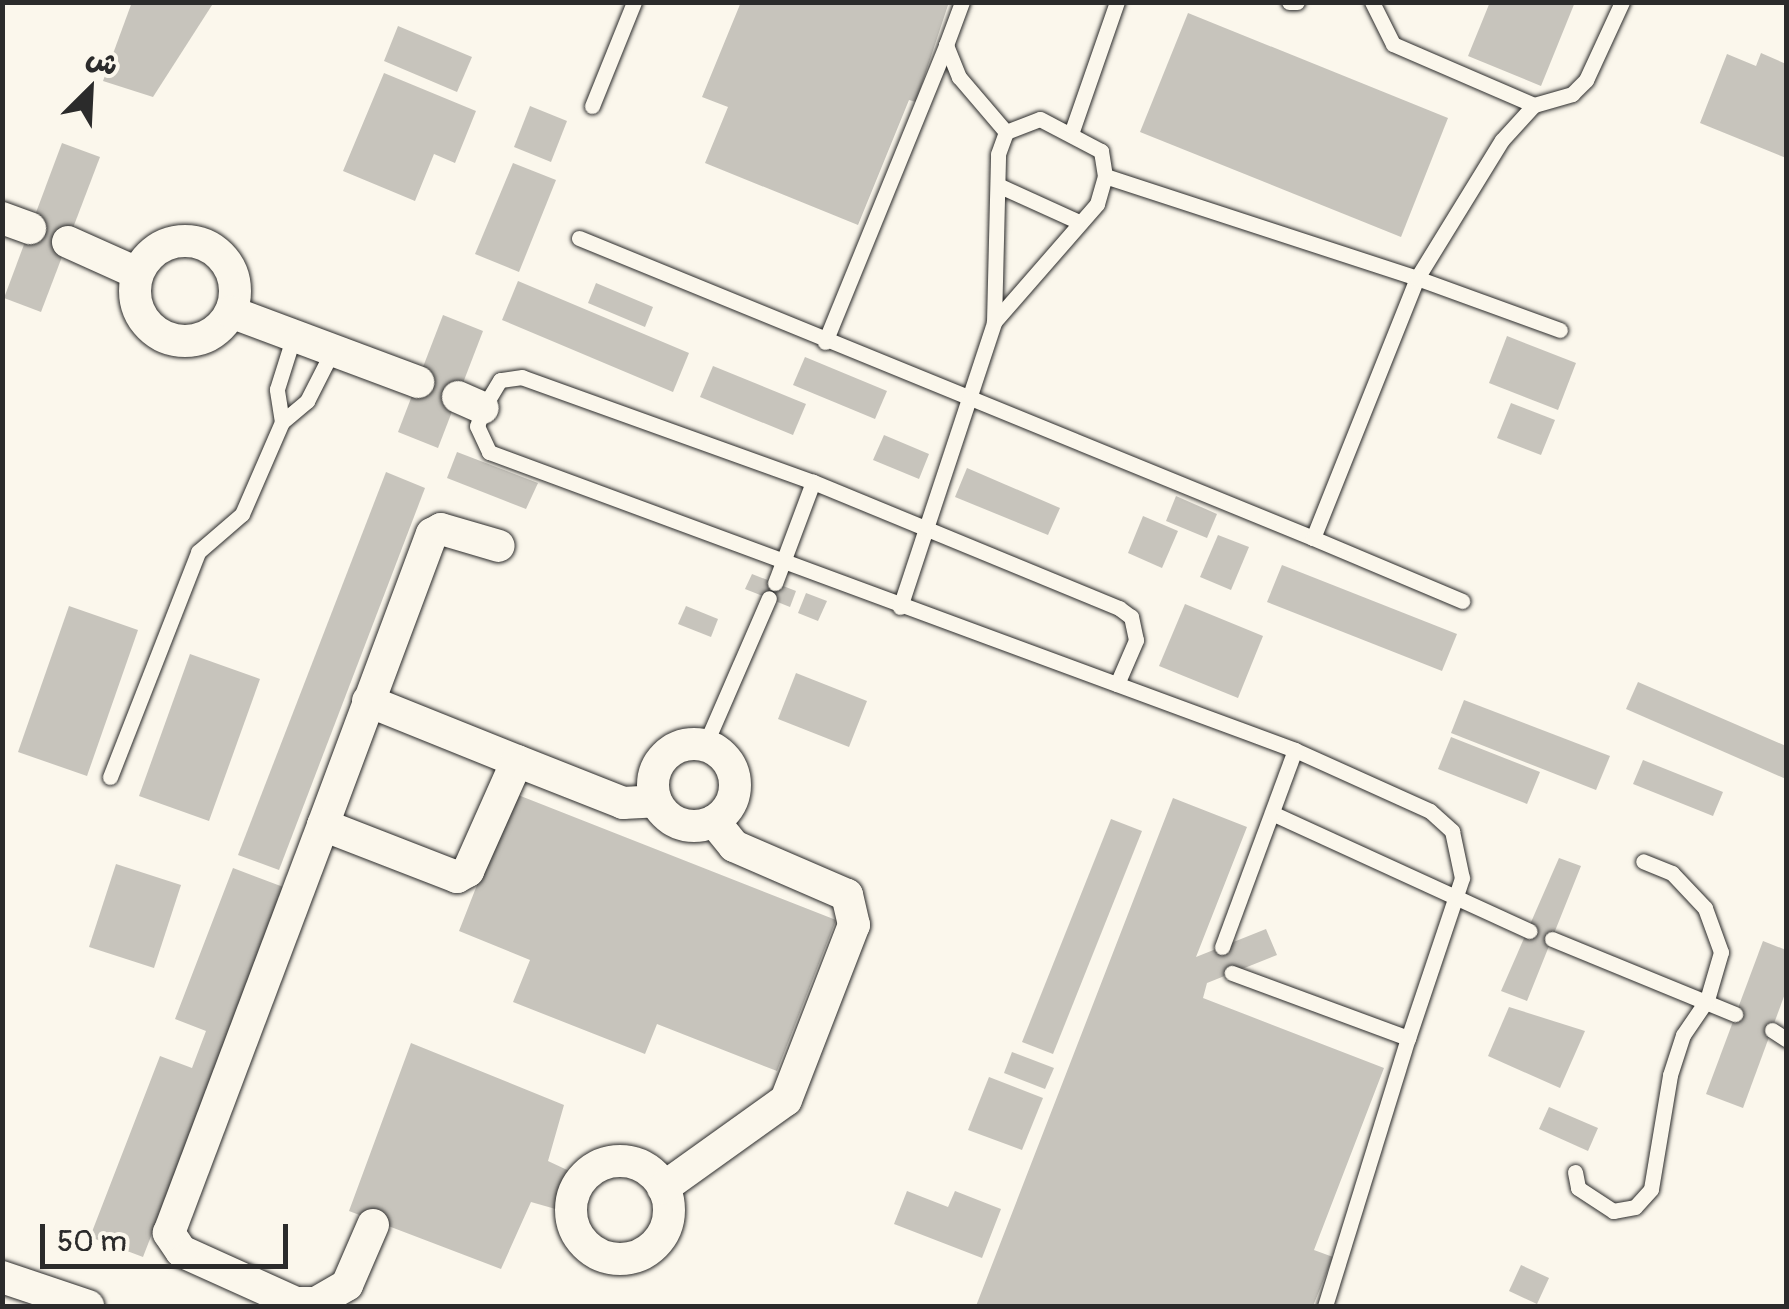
<!DOCTYPE html>
<meta charset="utf-8">
<style>
body{margin:0}
#map{position:relative;width:1789px;height:1309px;overflow:hidden;background:#fbf7ec;font-family:Pangolin,"Playpen Sans Arabic",sans-serif}
div>[style]{position:absolute}
[style*='--x']{left:calc(var(--x)*1px);top:calc(var(--y)*1px);width:calc(var(--w)*1px);rotate:calc(var(--a)*1deg)}
.building>*{inset:0;background:#c7c4bc}
.roads{filter:drop-shadow(0 0 2px #2b2b2b) drop-shadow(0 0 2px #2b2b2b)}
.lane>*{height:15px;margin:-7.5px;padding:0 7.5px;transform-origin:7.5px;border-radius:7.5px;background:#fbf7ec}
.street>*{height:32px;margin:-16px;padding:0 16px;transform-origin:16px;border-radius:16px;background:#fbf7ec}
.street>.ring{margin:-16px;padding:0;box-sizing:content-box;background:none;border:32px solid #fbf7ec;border-radius:50%}
span{translate:-50% -50%;white-space:nowrap;text-align:center;line-height:1.15;-webkit-text-stroke:9px #fbf7ec;paint-order:stroke}
.frame{position:absolute;inset:0;border:5px solid #2b2b2b;pointer-events:none}
.north{position:absolute;left:40px;top:40px;width:100px;height:100px;-webkit-text-stroke:8px #fbf7ec;paint-order:stroke;rotate:24deg;font-size:28px;font-weight:700;line-height:40px;text-align:center;color:#2b2b2b}
.north::after{content:'';display:block;margin:auto;width:35px;height:45px;background:#2b2b2b;clip-path:polygon(50% 0,100% 100%,50% 72%,0 100%)}
.scale{position:absolute;left:40px;top:1224px;width:248px;height:45px;box-sizing:border-box;border:5px solid #2b2b2b;border-top:0;padding-left:12px;font-size:30px;line-height:35px;white-space:nowrap;color:#2b2b2b;-webkit-text-stroke:8px #fbf7ec;paint-order:stroke}
</style>
<div id="map">
<div class="building">
<i style="clip-path:polygon(132px 2px,214px 2px,153px 97px,103px 81px)"></i>
<i style="clip-path:polygon(741px 2px,949px 2px,916px 102px,909px 100px,858px 225px,705px 163px,728px 107px,702px 97px)"></i>
<i style="clip-path:polygon(1490px 2px,1575px 2px,1541px 86px,1468px 56px)"></i>
<i style="clip-path:polygon(1188px 13px,1448px 118px,1401px 237px,1140px 132px)"></i>
<i style="clip-path:polygon(398px 26px,472px 57px,457px 92px,384px 61px)"></i>
<i style="clip-path:polygon(1761px 53px,1786px 64px,1786px 158px,1700px 123px,1727px 54px,1756px 66px)"></i>
<i style="clip-path:polygon(384px 73px,476px 111px,455px 163px,434px 154px,415px 201px,343px 171px)"></i>
<i style="clip-path:polygon(530px 106px,567px 121px,551px 162px,514px 147px)"></i>
<i style="clip-path:polygon(62px 143px,100px 157px,41px 312px,4px 298px)"></i>
<i style="clip-path:polygon(513px 163px,556px 180px,519px 272px,475px 254px)"></i>
<i style="clip-path:polygon(518px 281px,689px 353px,673px 392px,502px 320px)"></i>
<i style="clip-path:polygon(596px 283px,653px 307px,645px 327px,588px 303px)"></i>
<i style="clip-path:polygon(443px 315px,483px 331px,438px 448px,398px 432px)"></i>
<i style="clip-path:polygon(1507px 336px,1576px 363px,1558px 410px,1489px 383px)"></i>
<i style="clip-path:polygon(805px 357px,887px 391px,875px 419px,793px 385px)"></i>
<i style="clip-path:polygon(713px 366px,806px 404px,793px 435px,700px 397px)"></i>
<i style="clip-path:polygon(1511px 403px,1555px 420px,1541px 455px,1497px 438px)"></i>
<i style="clip-path:polygon(884px 435px,929px 454px,919px 479px,873px 460px)"></i>
<i style="clip-path:polygon(457px 452px,538px 483px,526px 509px,447px 478px)"></i>
<i style="clip-path:polygon(967px 468px,1060px 508px,1048px 535px,955px 497px)"></i>
<i style="clip-path:polygon(386px 472px,425px 488px,279px 870px,238px 855px)"></i>
<i style="clip-path:polygon(1176px 496px,1217px 514px,1207px 538px,1166px 521px)"></i>
<i style="clip-path:polygon(1143px 516px,1178px 531px,1162px 568px,1128px 553px)"></i>
<i style="clip-path:polygon(1218px 535px,1249px 547px,1231px 590px,1200px 577px)"></i>
<i style="clip-path:polygon(1282px 565px,1457px 634px,1442px 671px,1267px 602px)"></i>
<i style="clip-path:polygon(752px 574px,796px 591px,790px 607px,745px 589px)"></i>
<i style="clip-path:polygon(806px 593px,827px 601px,818px 621px,798px 613px)"></i>
<i style="clip-path:polygon(1185px 604px,1263px 636px,1238px 698px,1159px 666px)"></i>
<i style="clip-path:polygon(69px 606px,138px 630px,87px 776px,18px 752px)"></i>
<i style="clip-path:polygon(686px 606px,718px 619px,711px 637px,678px 624px)"></i>
<i style="clip-path:polygon(190px 654px,260px 679px,209px 821px,139px 796px)"></i>
<i style="clip-path:polygon(796px 673px,867px 701px,849px 747px,778px 719px)"></i>
<i style="clip-path:polygon(1638px 682px,1786px 746px,1786px 779px,1626px 709px)"></i>
<i style="clip-path:polygon(1464px 700px,1610px 756px,1596px 790px,1451px 733px)"></i>
<i style="clip-path:polygon(1451px 737px,1540px 772px,1527px 804px,1438px 769px)"></i>
<i style="clip-path:polygon(1643px 760px,1723px 792px,1713px 816px,1633px 784px)"></i>
<i style="clip-path:polygon(513px 793px,836px 920px,777px 1071px,657px 1024px,645px 1054px,513px 1002px,530px 960px,459px 931px)"></i>
<i style="clip-path:polygon(1173px 798px,1247px 827px,1196px 957px,1266px 929px,1277px 955px,1207px 983px,1203px 998px,1384px 1068px,1314px 1250px,1333px 1257px,1313px 1306px,976px 1306px)"></i>
<i style="clip-path:polygon(1111px 819px,1142px 831px,1053px 1054px,1022px 1042px)"></i>
<i style="clip-path:polygon(1559px 858px,1581px 866px,1527px 1001px,1501px 991px)"></i>
<i style="clip-path:polygon(116px 864px,181px 885px,154px 968px,89px 947px)"></i>
<i style="clip-path:polygon(233px 868px,286px 888px,143px 1257px,90px 1237px,160px 1056px,192px 1068px,206px 1031px,175px 1019px)"></i>
<i style="clip-path:polygon(1763px 941px,1786px 950px,1786px 991px,1743px 1108px,1706px 1094px)"></i>
<i style="clip-path:polygon(1509px 1007px,1585px 1031px,1560px 1088px,1488px 1056px)"></i>
<i style="clip-path:polygon(411px 1043px,564px 1105px,548px 1161px,580px 1176px,566px 1212px,531px 1202px,501px 1269px,349px 1211px)"></i>
<i style="clip-path:polygon(1012px 1052px,1054px 1068px,1045px 1089px,1004px 1073px)"></i>
<i style="clip-path:polygon(989px 1077px,1043px 1098px,1022px 1150px,968px 1130px)"></i>
<i style="clip-path:polygon(1549px 1107px,1598px 1128px,1588px 1151px,1539px 1129px)"></i>
<i style="clip-path:polygon(907px 1191px,948px 1207px,955px 1191px,1001px 1209px,982px 1258px,894px 1224px)"></i>
<i style="clip-path:polygon(1521px 1265px,1549px 1278px,1537px 1304px,1509px 1291px)"></i>
</div>
<div class="roads">
<div class="lane">
<i style="--x:962;--y:2;--w:46;--a:110.4"></i>
<i style="--x:946;--y:45;--w:35;--a:68"></i>
<i style="--x:959;--y:77;--w:72;--a:49.5"></i>
<i style="--x:1289;--y:2;--w:8;--a:0"></i>
<i style="--x:1372;--y:2;--w:47;--a:63.4"></i>
<i style="--x:1393;--y:44;--w:154;--a:23.4"></i>
<i style="--x:592;--y:106;--w:112;--a:-68"></i>
<i style="--x:1072;--y:131;--w:137;--a:-70.8"></i>
<i style="--x:1105;--y:176;--w:328;--a:18.1"></i>
<i style="--x:1417;--y:278;--w:162;--a:-58.4"></i>
<i style="--x:1502;--y:140;--w:47;--a:-47.6"></i>
<i style="--x:1534;--y:105;--w:40;--a:-16"></i>
<i style="--x:1572;--y:94;--w:20;--a:-45"></i>
<i style="--x:1586;--y:80;--w:86;--a:-65.2"></i>
<i style="--x:1002;--y:187;--w:82;--a:24.4"></i>
<i style="--x:579;--y:238;--w:793;--a:22.23"></i>
<i style="--x:1313;--y:538;--w:280;--a:-68.2"></i>
<i style="--x:1417;--y:278;--w:152;--a:20"></i>
<i style="--x:825;--y:342;--w:321;--a:-67.8"></i>
<i style="--x:282;--y:422;--w:33;--a:-99"></i>
<i style="--x:277;--y:389;--w:57;--a:-72.5"></i>
<i style="--x:1313;--y:538;--w:162;--a:22.9"></i>
<i style="--x:775;--y:583;--w:108;--a:-69.4"></i>
<i style="--x:900;--y:607;--w:300;--a:-71.7"></i>
<i style="--x:994;--y:322;--w:168;--a:-88.6"></i>
<i style="--x:998;--y:154;--w:23;--a:-70"></i>
<i style="--x:1006;--y:132;--w:36;--a:-21"></i>
<i style="--x:1040;--y:119;--w:69;--a:27.7"></i>
<i style="--x:1101;--y:151;--w:25;--a:81"></i>
<i style="--x:1105;--y:176;--w:29;--a:106"></i>
<i style="--x:1097;--y:204;--w:157;--a:131.1"></i>
<i style="--x:1117;--y:684;--w:48;--a:-66.6"></i>
<i style="--x:1136;--y:640;--w:24;--a:-102"></i>
<i style="--x:1131;--y:617;--w:15;--a:-143"></i>
<i style="--x:1119;--y:608;--w:331;--a:-157.6"></i>
<i style="--x:813;--y:482;--w:309;--a:-160.2"></i>
<i style="--x:522;--y:377;--w:22;--a:172"></i>
<i style="--x:500;--y:380;--w:33;--a:121"></i>
<i style="--x:483;--y:408;--w:19;--a:108"></i>
<i style="--x:477;--y:426;--w:29;--a:65"></i>
<i style="--x:489;--y:452;--w:859;--a:20.29"></i>
<i style="--x:1295;--y:750;--w:148;--a:24.3"></i>
<i style="--x:1430;--y:811;--w:30;--a:42"></i>
<i style="--x:1452;--y:831;--w:48;--a:78"></i>
<i style="--x:1462;--y:878;--w:169;--a:108.6"></i>
<i style="--x:1408;--y:1038;--w:188;--a:-159.7"></i>
<i style="--x:705;--y:745;--w:160;--a:-66.5"></i>
<i style="--x:110;--y:777;--w:242;--a:-68.6"></i>
<i style="--x:198;--y:552;--w:58;--a:-40.8"></i>
<i style="--x:242;--y:514;--w:100;--a:-66.5"></i>
<i style="--x:282;--y:422;--w:33;--a:-40"></i>
<i style="--x:307;--y:401;--w:57;--a:-63"></i>
<i style="--x:1274;--y:814;--w:281;--a:24.6"></i>
<i style="--x:1552;--y:939;--w:198;--a:22.3"></i>
<i style="--x:1222;--y:947;--w:210;--a:-69.7"></i>
<i style="--x:1772;--y:1030;--w:17;--a:33"></i>
<i style="--x:1575;--y:1172;--w:16;--a:79"></i>
<i style="--x:1578;--y:1188;--w:42;--a:33.3"></i>
<i style="--x:1613;--y:1211;--w:22;--a:-10"></i>
<i style="--x:1635;--y:1207;--w:24;--a:-48"></i>
<i style="--x:1651;--y:1189;--w:116;--a:-80.5"></i>
<i style="--x:1670;--y:1075;--w:42;--a:-72"></i>
<i style="--x:1683;--y:1035;--w:42;--a:-55.6"></i>
<i style="--x:1707;--y:1000;--w:50;--a:-73.7"></i>
<i style="--x:1721;--y:952;--w:47;--a:-110"></i>
<i style="--x:1705;--y:908;--w:48;--a:-133.3"></i>
<i style="--x:1672;--y:873;--w:31;--a:-158"></i>
<i style="--x:1325;--y:1306;--w:281;--a:-72.8"></i>
</div>
<div class="street">
<i style="--x:2;--y:218;--w:30;--a:20"></i>
<i class="ring" style="left:135px;top:241px;width:68px;height:68px"></i>
<i style="--x:68;--y:242;--w:76;--a:24.2"></i>
<i style="--x:231;--y:312;--w:200;--a:20.5"></i>
<i style="--x:458;--y:397;--w:27;--a:24"></i>
<i style="--x:368;--y:701;--w:161;--a:21.9"></i>
<i class="ring" style="left:653px;top:744px;width:50px;height:50px"></i>
<i style="--x:323;--y:825;--w:311;--a:-69.5"></i>
<i style="--x:432;--y:534;--w:10;--a:-29"></i>
<i style="--x:441;--y:529;--w:60;--a:16.3"></i>
<i class="ring" style="left:571px;top:1161px;width:66px;height:66px"></i>
<i style="--x:663;--y:1188;--w:151;--a:-35.6"></i>
<i style="--x:786;--y:1100;--w:188;--a:-68.8"></i>
<i style="--x:854;--y:925;--w:31;--a:-103"></i>
<i style="--x:847;--y:895;--w:123;--a:-156.6"></i>
<i style="--x:734;--y:846;--w:32;--a:-129"></i>
<i style="--x:373;--y:1225;--w:65;--a:113.4"></i>
<i style="--x:347;--y:1285;--w:36;--a:150"></i>
<i style="--x:316;--y:1303;--w:20;--a:180"></i>
<i style="--x:296;--y:1303;--w:126;--a:-155.7"></i>
<i style="--x:181;--y:1251;--w:22;--a:-124"></i>
<i style="--x:169;--y:1233;--w:436;--a:-69.3"></i>
<i style="--x:323;--y:825;--w:144;--a:21.2"></i>
<i style="--x:457;--y:877;--w:13;--a:-29"></i>
<i style="--x:468;--y:871;--w:120;--a:-66"></i>
<i style="--x:517;--y:761;--w:114;--a:21.6"></i>
<i style="--x:623;--y:803;--w:33;--a:-3"></i>
<i style="--x:2;--y:1277;--w:91;--a:18.6"></i>
</div>
</div>
<div class="frame"></div>
<div class="north">ش</div>
<div class="scale">50 m</div>
</div>
